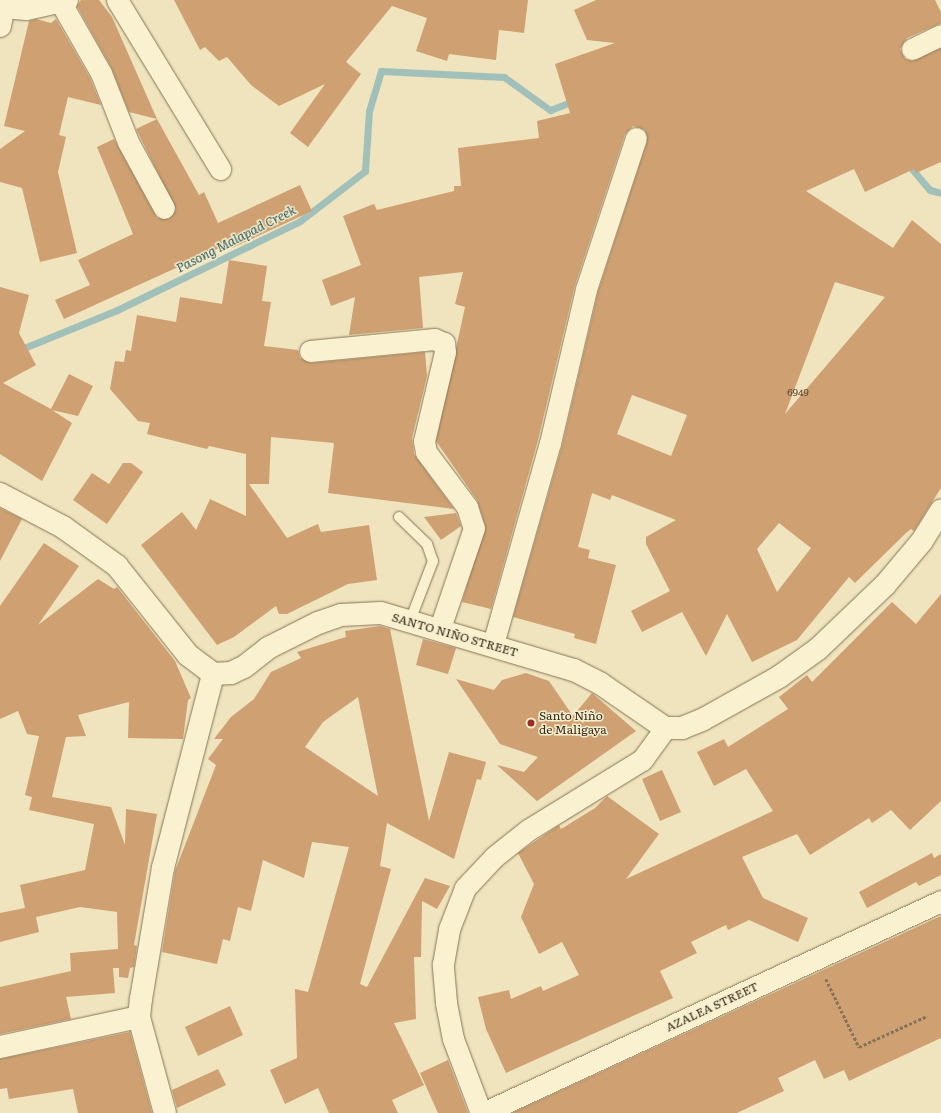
<!DOCTYPE html>
<meta charset="utf-8">
<style>
body{margin:0}
#map{position:relative;width:941px;height:1113px;overflow:hidden;background:#efe4bd;font-family:Literata,serif}
div>[style]{position:absolute}
[style*='--x']{left:calc(var(--x)*1px);top:calc(var(--y)*1px);width:calc(var(--w)*1px);rotate:calc(var(--a)*1deg)}
.stream>*{height:7px;margin:-3.5px;padding:0 3.5px;transform-origin:3.5px;border-radius:3.5px;background:#a1c0ba}
.building>*{inset:0;background:#cea072}
.path>*{height:2.5px;margin-top:-1.25px;transform-origin:0;background:repeating-linear-gradient(90deg,#877456 0 3px,transparent 0 5px)}
.roads{filter:drop-shadow(0 0 1px #877456) drop-shadow(0 0 1px #877456)}
.service>*{height:10px;margin:-5px;padding:0 5px;transform-origin:5px;border-radius:5px;background:#faf1d1}
.minor>*{height:21px;margin:-10.5px;padding:0 10.5px;transform-origin:10.5px;border-radius:10.5px;background:#faf1d1}
.tertiary>*{height:22px;margin:-11px;padding:0 11px;transform-origin:11px;border-radius:11px;background:#faf1d1}
.secondary>*{height:22px;margin:-11px;padding:0 11px;transform-origin:11px;border-radius:11px;background:#faf1d1}
.dots>*{width:11px;height:11px;translate:-50% -50%;box-sizing:border-box;border:2px solid #f6eecd;border-radius:50%}
span{translate:-50% -50%;white-space:nowrap;text-align:center;line-height:1.15;-webkit-text-stroke:3px #f6eecd;paint-order:stroke}
.number-label{font-size:10px;color:#5c4831}
.number-label span{-webkit-text-stroke-width:0}
.street-label{font-size:12px;color:#362a1b}
.poi-label{font-size:12px;color:#362a1b}
.left{translate:0 -50%;text-align:left}
.water-label{font-size:13px;color:#2a5556;font-style:italic}
</style>
<div id="map">
<div class="stream">
<i style="--x:907;--y:163;--w:35;--a:50"></i>
<i style="--x:930;--y:190;--w:11;--a:15"></i>
<i style="--x:19;--y:350;--w:106;--a:-22.2"></i>
<i style="--x:117;--y:310;--w:203;--a:-25.9"></i>
<i style="--x:300;--y:221;--w:82;--a:-37.6"></i>
<i style="--x:365;--y:171;--w:60;--a:-86.2"></i>
<i style="--x:369;--y:111;--w:42;--a:-73.3"></i>
<i style="--x:381;--y:71;--w:123;--a:2.8"></i>
<i style="--x:504;--y:77;--w:57;--a:35.7"></i>
<i style="--x:550;--y:110;--w:28;--a:-21"></i>
</div>
<div class="building">
<i style="clip-path:polygon(81px 0,99px 0,112px 17px,157px 119px,199px 195px,204px 192px,218px 223px,300px 185px,312px 211px,232px 248px,233px 242px,64px 319px,55px 300px,90px 285px,78px 260px,133px 234px,97px 147px,114px 139px,157px 218px,169px 219px,176px 209px,136px 129px,157px 119px,129px 112px,111px 67px,77px 6px)"></i>
<i style="clip-path:polygon(174px 0,528px 0,524px 33px,499px 30px,496px 60px,449px 54px,447px 61px,416px 51px,427px 18px,392px 6px,346px 62px,361px 74px,308px 147px,290px 133px,325px 84px,279px 106px,251px 85px,227px 57px,219px 61px,205px 47px,200px 50px)"></i>
<i style="clip-path:polygon(evenodd,596px 0,935px 0,941px 12px,941px 23px,907px 38px,900px 49px,905px 59px,912px 61px,941px 48px,941px 162px,916px 173px,914px 169px,865px 192px,854px 169px,806px 191px,893px 248px,912px 220px,941px 244px,941px 488px,914px 531px,911px 529px,906px 533px,855px 583px,849px 577px,797px 640px,752px 662px,727px 614px,706px 656px,682px 612px,642px 632px,631px 611px,670px 591px,646px 544px,646px 537px,676px 520px,612px 495px,610px 500px,592px 493px,578px 547px,590px 550px,588px 558px,616px 565px,596px 644px,574px 638px,575px 634px,513px 617px,562px 446px,598px 292px,647px 142px,645px 130px,633px 126px,625px 134px,575px 285px,538px 440px,491px 609px,462px 602px,485px 525px,477px 500px,436px 441px,465px 307px,455px 304px,463px 272px,419px 277px,423px 328px,349px 335px,355px 297px,331px 306px,322px 280px,361px 265px,343px 216px,374px 204px,377px 210px,454px 191px,454px 186px,461px 186px,458px 148px,539px 138px,537px 121px,570px 113px,555px 64px,615px 43px,587px 40px,574px 10px,596px 0,835px 282px,885px 297px,785px 414px,835px 282px,596px 0,632px 395px,687px 415px,671px 456px,617px 434px,632px 395px,596px 0,779px 523px,811px 548px,777px 592px,757px 549px,779px 523px)"></i>
<i style="clip-path:polygon(36px 19px,51px 23px,56px 19px,90px 78px,101px 105px,68px 97px,59px 135px,66px 137px,58px 172px,77px 253px,40px 262px,22px 188px,0 182px,0 149px,25px 131px,4px 126px,29px 21px)"></i>
<i style="clip-path:polygon(229px 260px,267px 266px,262px 301px,271px 302px,264px 346px,298px 350px,300px 358px,311px 363px,425px 352px,427px 376px,412px 438px,414px 454px,454px 509px,328px 493px,334px 443px,271px 437px,269px 484px,249px 484px,287px 538px,318px 524px,321px 532px,369px 525px,377px 580px,348px 584px,287px 614px,279px 614px,276px 606px,234px 637px,217px 645px,141px 545px,182px 512px,196px 530px,210px 499px,246px 516px,246px 454px,209px 446px,207px 449px,147px 434px,150px 423px,138px 421px,110px 389px,115px 361px,124px 362px,126px 350px,131px 351px,137px 315px,176px 322px,180px 297px,222px 304px)"></i>
<i style="clip-path:polygon(0 287px,29px 295px,19px 333px,36px 365px,3px 383px,51px 409px,69px 374px,93px 386px,78px 416px,52px 410px,72px 423px,42px 481px,0 454px)"></i>
<i style="clip-path:polygon(123px 463px,131px 463px,143px 472px,107px 524px,73px 500px,92px 473px,109px 484px)"></i>
<i style="clip-path:polygon(0 508px,22px 519px,0 561px)"></i>
<i style="clip-path:polygon(456px 513px,461px 526px,441px 540px,424px 517px)"></i>
<i style="clip-path:polygon(44px 543px,79px 566px,38px 625px,98px 579px,114px 589px,117px 587px,175px 661px,191px 698px,188px 700px,183px 739px,128px 738px,129px 702px,78px 715px,86px 736px,66px 737px,52px 797px,111px 807px,125px 845px,126px 809px,157px 814px,134px 945px,137px 946px,134px 967px,130px 968px,128px 978px,119px 977px,119px 968px,113px 968px,115px 993px,66px 997px,71px 1019px,0 1034px,0 987px,71px 971px,70px 953px,118px 949px,117px 912px,80px 907px,36px 917px,39px 932px,0 942px,0 913px,25px 908px,20px 885px,85px 870px,94px 824px,29px 810px,32px 797px,25px 795px,39px 736px,27px 734px,18px 711px,0 719px,0 606px)"></i>
<i style="clip-path:polygon(941px 594px,941px 801px,910px 830px,891px 810px,872px 823px,869px 818px,810px 855px,797px 834px,742px 857px,763px 898px,808px 918px,798px 942px,749px 920px,728px 930px,726px 925px,691px 942px,697px 953px,660px 971px,673px 998px,506px 1073px,486px 1029px,478px 997px,509px 990px,511px 999px,541px 986px,543px 991px,579px 975px,562px 942px,539px 954px,521px 917px,534px 884px,518px 853px,559px 825px,561px 829px,595px 808px,607px 796px,659px 834px,626px 879px,773px 811px,746px 769px,714px 786px,697px 752px,724px 739px,728px 747px,788px 709px,779px 697px,807px 675px,812px 682px,892px 602px,916px 624px)"></i>
<i style="clip-path:polygon(evenodd,380px 626px,390px 629px,429px 821px,449px 752px,486px 762px,481px 780px,477px 779px,454px 859px,387px 823px,380px 866px,391px 869px,360px 984px,367px 987px,425px 878px,450px 886px,437px 909px,422px 901px,421px 957px,414px 957px,416px 1019px,394px 1023px,424px 1085px,392px 1100px,398px 1113px,329px 1113px,318px 1088px,285px 1104px,270px 1070px,297px 1058px,295px 989px,308px 992px,349px 847px,312px 842px,304px 878px,263px 860px,251px 911px,238px 907px,230px 941px,223px 939px,217px 964px,162px 952px,175px 871px,216px 765px,208px 759px,223px 739px,214px 739px,231px 717px,254px 699px,271px 672px,301px 658px,297px 652px,346px 637px,345px 631px,380px 626px,358px 697px,378px 796px,305px 747px,323px 722px,358px 697px)"></i>
<i style="clip-path:polygon(423px 639px,456px 648px,448px 674px,416px 665px)"></i>
<i style="clip-path:polygon(526px 673px,549px 681px,573px 716px,592px 693px,636px 731px,537px 801px,497px 765px,524px 772px,538px 757px,500px 744px,456px 679px,494px 690px,502px 680px)"></i>
<i style="clip-path:polygon(662px 770px,681px 812px,660px 821px,642px 779px)"></i>
<i style="clip-path:polygon(932px 853px,934px 858px,941px 854px,941px 875px,919px 886px,916px 882px,867px 908px,859px 892px)"></i>
<i style="clip-path:polygon(941px 916px,941px 1038px,874px 1069px,849px 1081px,844px 1070px,824px 1079px,815px 1060px,778px 1078px,784px 1091px,737px 1113px,512px 1113px)"></i>
<i style="clip-path:polygon(230px 1006px,243px 1035px,198px 1056px,185px 1027px)"></i>
<i style="clip-path:polygon(130px 1032px,152px 1113px,78px 1113px,73px 1089px,9px 1099px,7px 1088px,0 1089px,0 1059px)"></i>
<i style="clip-path:polygon(448px 1060px,468px 1113px,438px 1113px,420px 1073px)"></i>
<i style="clip-path:polygon(218px 1069px,226px 1085px,177px 1108px,172px 1090px)"></i>
</div>
<div class="path">
<i style="--x:826;--y:979;--w:76;--a:64.1"></i>
<i style="--x:859;--y:1047;--w:75;--a:-24.5"></i>
</div>
<div class="roads">
<div class="service">
<i style="--x:399;--y:517;--w:39;--a:44"></i>
<i style="--x:427;--y:544;--w:18;--a:71"></i>
<i style="--x:433;--y:561;--w:64;--a:111"></i>
</div>
<div class="minor">
<i style="--x:117;--y:0;--w:198;--a:58.6"></i>
<i style="--x:61;--y:3;--w:81;--a:60.3"></i>
<i style="--x:101;--y:73;--w:74;--a:68.6"></i>
<i style="--x:128;--y:142;--w:75;--a:61.4"></i>
<i style="--x:4;--y:7;--w:22;--a:5"></i>
<i style="--x:26;--y:9;--w:42;--a:-12.4"></i>
<i style="--x:912;--y:49;--w:32;--a:-26"></i>
<i style="--x:310;--y:351;--w:125;--a:-5.5"></i>
<i style="--x:434;--y:339;--w:11;--a:22"></i>
<i style="--x:444;--y:343;--w:9;--a:84"></i>
<i style="--x:445;--y:352;--w:91;--a:103.3"></i>
<i style="--x:424;--y:441;--w:11;--a:80"></i>
<i style="--x:426;--y:452;--w:69;--a:53.3"></i>
<i style="--x:467;--y:507;--w:22;--a:72"></i>
<i style="--x:474;--y:528;--w:106;--a:108.8"></i>
<i style="--x:493;--y:644;--w:209;--a:-74.2"></i>
<i style="--x:550;--y:443;--w:158;--a:-76.8"></i>
<i style="--x:586;--y:289;--w:159;--a:-71.7"></i>
<i style="--x:481;--y:1113;--w:79;--a:-110.7"></i>
<i style="--x:453;--y:1039;--w:38;--a:-101"></i>
<i style="--x:446;--y:1002;--w:38;--a:-95"></i>
<i style="--x:443;--y:964;--w:36;--a:-80"></i>
<i style="--x:449;--y:929;--w:44;--a:-68.7"></i>
<i style="--x:465;--y:888;--w:42;--a:-46.9"></i>
<i style="--x:494;--y:857;--w:43;--a:-38.5"></i>
<i style="--x:528;--y:830;--w:134;--a:-31.6"></i>
<i style="--x:642;--y:760;--w:39;--a:-54"></i>
<i style="--x:483;--y:1113;--w:505;--a:-24.84"></i>
</div>
<div class="tertiary">
<i style="--x:0;--y:1047;--w:142;--a:-12.2"></i>
<i style="--x:165;--y:1113;--w:99;--a:-105.2"></i>
<i style="--x:139;--y:1017;--w:18;--a:-84"></i>
<i style="--x:141;--y:999;--w:133;--a:-80.5"></i>
<i style="--x:163;--y:868;--w:200;--a:-75.5"></i>
</div>
<div class="secondary">
<i style="--x:0;--y:26;--w:26;--a:-79"></i>
<i style="--x:0;--y:494;--w:71;--a:27.6"></i>
<i style="--x:63;--y:527;--w:67;--a:35.8"></i>
<i style="--x:117;--y:566;--w:114;--a:51.4"></i>
<i style="--x:188;--y:655;--w:31;--a:37"></i>
<i style="--x:213;--y:674;--w:18;--a:-3"></i>
<i style="--x:231;--y:673;--w:14;--a:-25"></i>
<i style="--x:244;--y:667;--w:31;--a:-38"></i>
<i style="--x:268;--y:648;--w:56;--a:-26.6"></i>
<i style="--x:318;--y:623;--w:24;--a:-19"></i>
<i style="--x:341;--y:615;--w:40;--a:-2.9"></i>
<i style="--x:381;--y:613;--w:201;--a:16.5"></i>
<i style="--x:574;--y:670;--w:30;--a:27"></i>
<i style="--x:601;--y:684;--w:78;--a:34.5"></i>
<i style="--x:665;--y:728;--w:17;--a:0"></i>
<i style="--x:682;--y:728;--w:22;--a:-22"></i>
<i style="--x:702;--y:720;--w:88;--a:-29.2"></i>
<i style="--x:779;--y:677;--w:48;--a:-35.7"></i>
<i style="--x:818;--y:649;--w:93;--a:-43.7"></i>
<i style="--x:885;--y:585;--w:57;--a:-49.9"></i>
<i style="--x:922;--y:541;--w:36;--a:-58"></i>
</div>
</div>
<div class="dots">
<i style="left:531px;top:723px;background:#982e25"></i>
</div>
<div class="number-label">
<span style="left:798px;top:392px">6949</span>
</div>
<div class="street-label">
<span style="left:455px;top:635px;rotate:16deg">SANTO NIÑO STREET</span>
<span style="left:712px;top:1007px;rotate:-25deg">AZALEA STREET</span>
</div>
<div class="poi-label">
<span class="left" style="left:539px;top:723px">Santo Niño<br>de Maligaya</span>
</div>
<div class="water-label">
<span style="left:236px;top:239px;rotate:-27deg">Pasong Malapad Creek</span>
</div>
</div>
